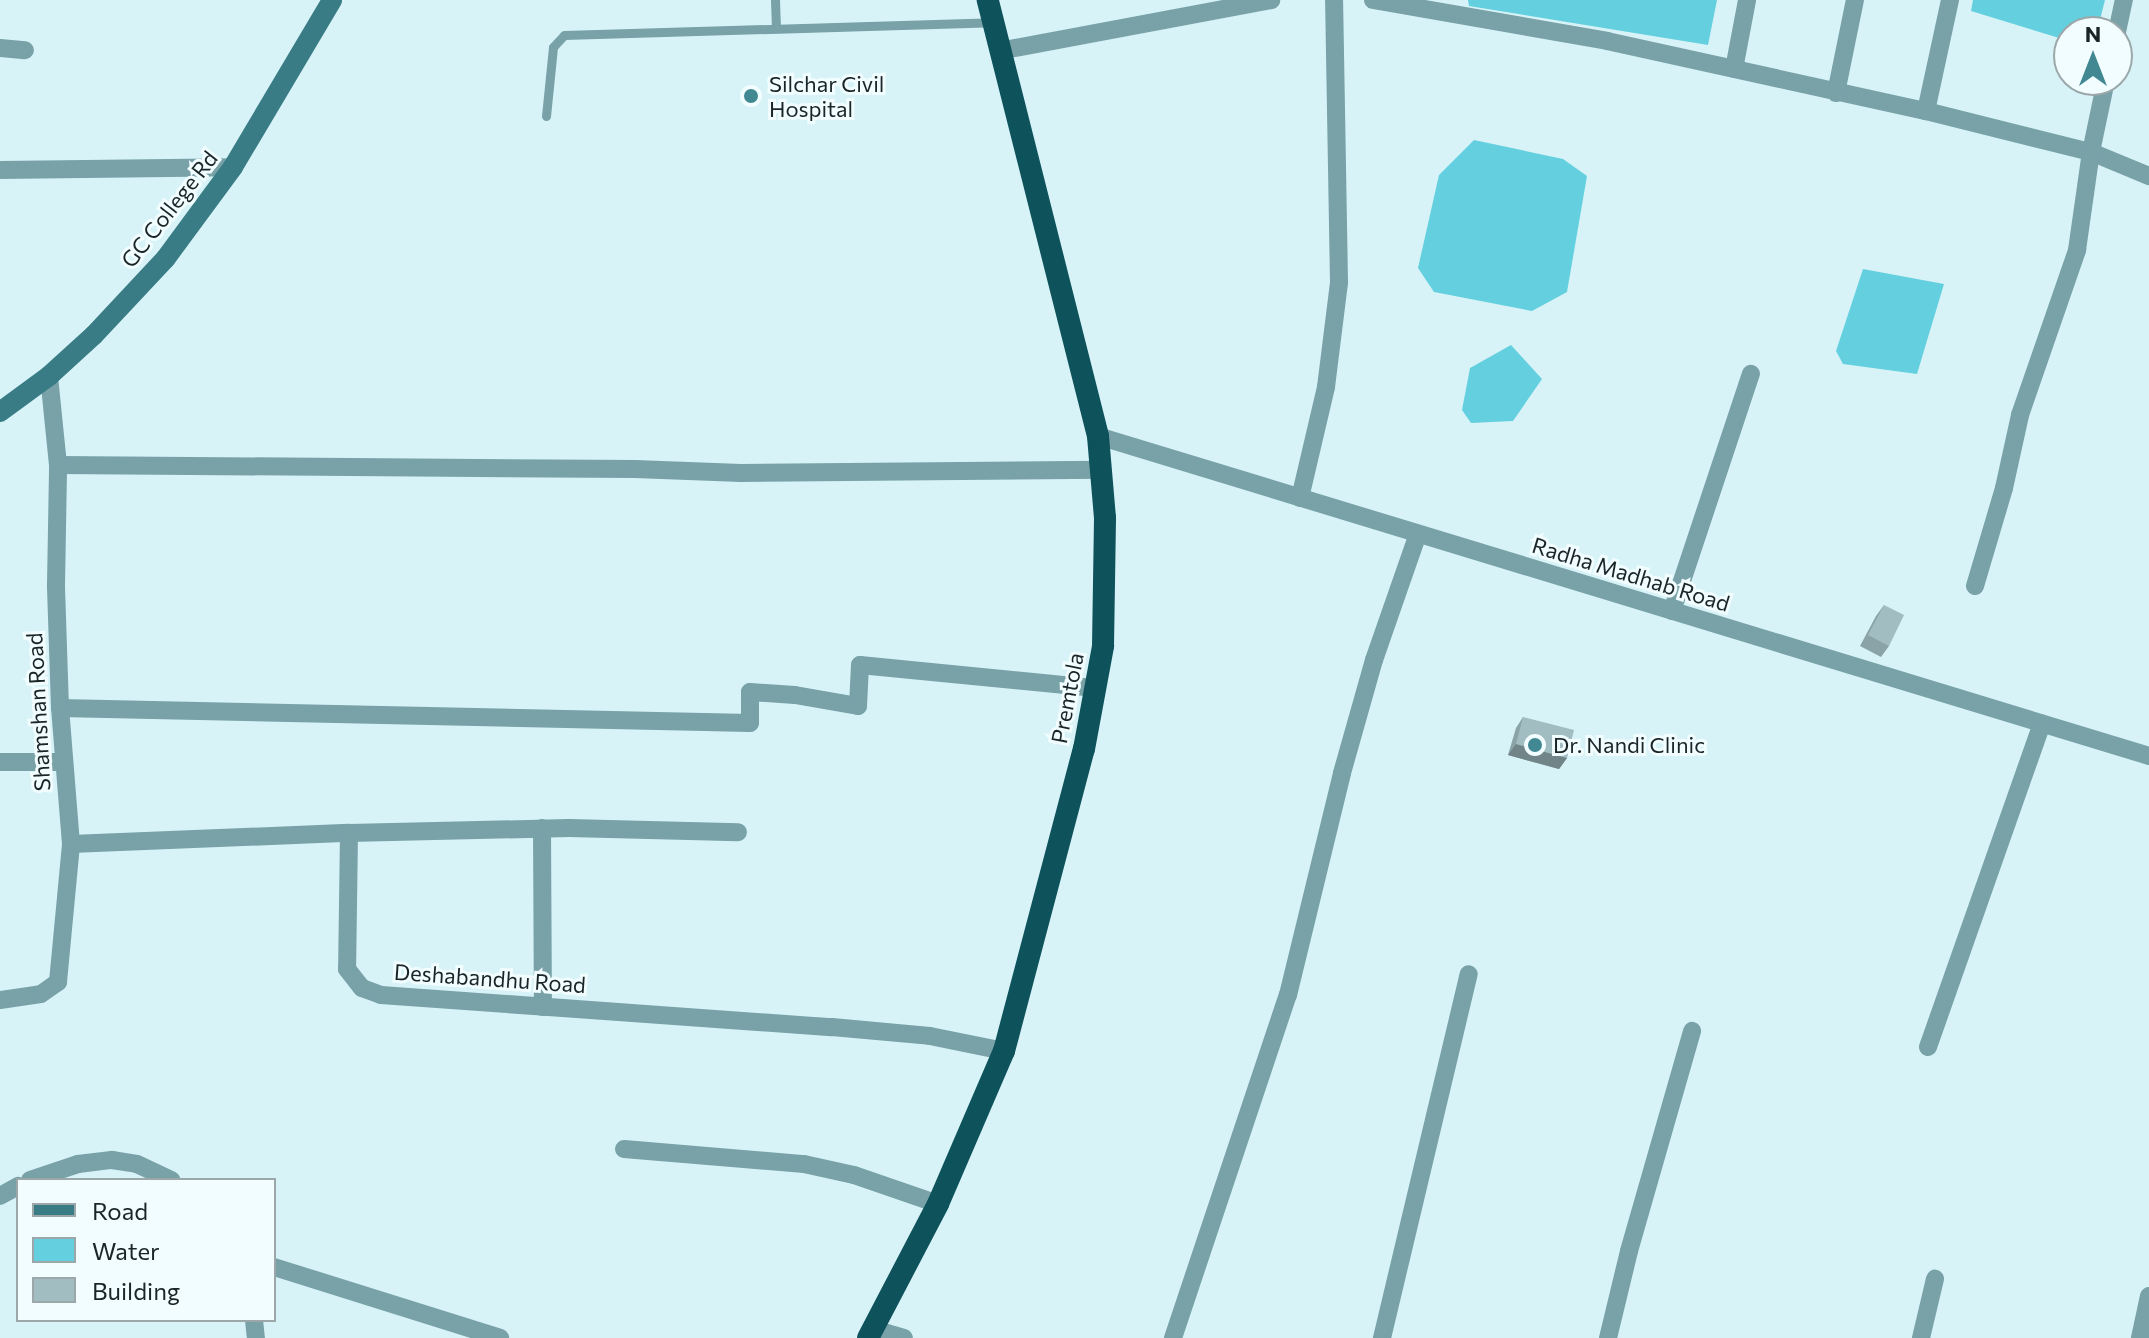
<!DOCTYPE html>
<style>
body{margin:0}
#map{position:relative;width:2149px;height:1338px;overflow:hidden;background:#d7f3f7;font-family:Commissioner,sans-serif}
div>[style]{position:absolute}
[style*='--x']{left:calc(var(--x)*1px);top:calc(var(--y)*1px);width:calc(var(--w)*1px);rotate:calc(var(--a)*1deg)}
.water>*{inset:0;background:#64d0df}
.service>*{height:9px;margin:-4.5px;padding:0 4.5px;transform-origin:4.5px;border-radius:4.5px;background:#78a1a8}
.minor>*{height:18px;margin:-9px;padding:0 9px;transform-origin:9px;border-radius:9px;background:#78a1a8}
.secondary>*{height:20px;margin:-10px;padding:0 10px;transform-origin:10px;border-radius:10px;background:#397c86}
.trunk>*{height:22px;margin:-11px;padding:0 11px;transform-origin:11px;border-radius:11px;background:#0e525c}
.wall>*{inset:0;background:#8aa3a6}
.shaded-wall>*{inset:0;background:#718487}
.building>*{inset:0;background:#a1bdc1}
.dots>*{width:22px;height:22px;translate:-50% -50%;box-sizing:border-box;border:4px solid #f1fdfe;border-radius:50%}
span{translate:-50% -50%;white-space:nowrap;text-align:center;line-height:1.15;-webkit-text-stroke:6px #f1fdfe;paint-order:stroke}
.poi-label{font-size:22px;color:#1a2527}
.left{translate:0 -50%;text-align:left}
.street-label{font-size:22px;color:#1a2527}
.legend{position:absolute;left:16px;top:1178px;width:260px;height:144px;box-sizing:border-box;background:#f1fdfe;border:2px solid #9ba7a8;margin:0;padding:10px 14px;list-style:none;font-size:24px;color:#1a2527}
.legend li{display:flex;align-items:center;gap:16px;height:40px}
.legend b{width:40px;border:2px solid #9ba7a8}
.north{position:absolute;left:2053px;top:16px;width:80px;height:80px;box-sizing:border-box;background:#f1fdfe;border:2px solid #9ba7a8;border-radius:50%;rotate:0deg;font-size:22px;font-weight:700;line-height:32px;text-align:center;color:#1a2527}
.north::after{content:'';display:block;margin:auto;width:28px;height:36px;background:#418892;clip-path:polygon(50% 0,100% 100%,50% 72%,0 100%)}
</style>
<div id="map">
<div class="water">
<i style="clip-path:polygon(1468px 0,1717px 0,1708px 45px,1469px 6px)"></i>
<i style="clip-path:polygon(1973px 0,2105px 0,2097px 32px,2069px 32px,2069px 41px,1971px 11px)"></i>
<i style="clip-path:polygon(1474px 140px,1563px 159px,1587px 176px,1567px 292px,1532px 311px,1434px 292px,1418px 268px,1439px 175px)"></i>
<i style="clip-path:polygon(1863px 269px,1944px 284px,1917px 374px,1843px 364px,1836px 351px)"></i>
<i style="clip-path:polygon(1511px 345px,1542px 379px,1513px 421px,1471px 423px,1462px 410px,1470px 368px)"></i>
</div>
<div class="service">
<i style="--x:775;--y:0;--w:28;--a:88"></i>
<i style="--x:546;--y:116;--w:69;--a:-84.2"></i>
<i style="--x:553;--y:47;--w:16;--a:-47"></i>
<i style="--x:564;--y:35;--w:429;--a:-1.7"></i>
</div>
<div class="minor">
<i style="--x:1373;--y:0;--w:238;--a:9.9"></i>
<i style="--x:1607;--y:41;--w:327;--a:12.4"></i>
<i style="--x:1926;--y:111;--w:170;--a:14"></i>
<i style="--x:2091;--y:152;--w:63;--a:22.5"></i>
<i style="--x:2117;--y:32;--w:33;--a:-78"></i>
<i style="--x:0;--y:48;--w:25;--a:5"></i>
<i style="--x:999;--y:51;--w:277;--a:-10.6"></i>
<i style="--x:1734;--y:69;--w:70;--a:-79.3"></i>
<i style="--x:1836;--y:93;--w:95;--a:-78.5"></i>
<i style="--x:1926;--y:111;--w:114;--a:-77.8"></i>
<i style="--x:0;--y:170;--w:233;--a:-0.7"></i>
<i style="--x:1098;--y:436;--w:1099;--a:16.93"></i>
<i style="--x:58;--y:465;--w:577;--a:0.4"></i>
<i style="--x:635;--y:469;--w:106;--a:2.2"></i>
<i style="--x:741;--y:473;--w:361;--a:-0.5"></i>
<i style="--x:1300;--y:498;--w:114;--a:-76.8"></i>
<i style="--x:1326;--y:387;--w:106;--a:-82.9"></i>
<i style="--x:1339;--y:282;--w:282;--a:-91"></i>
<i style="--x:1975;--y:586;--w:102;--a:-73.5"></i>
<i style="--x:2004;--y:488;--w:75;--a:-77.6"></i>
<i style="--x:2020;--y:415;--w:175;--a:-70.9"></i>
<i style="--x:2077;--y:250;--w:99;--a:-81.9"></i>
<i style="--x:2091;--y:152;--w:74;--a:-78.2"></i>
<i style="--x:1672;--y:611;--w:250;--a:-71.6"></i>
<i style="--x:60;--y:708;--w:690;--a:1.25"></i>
<i style="--x:750;--y:723;--w:31;--a:-90"></i>
<i style="--x:750;--y:692;--w:45;--a:3.8"></i>
<i style="--x:795;--y:695;--w:64;--a:9.9"></i>
<i style="--x:858;--y:706;--w:41;--a:-87.2"></i>
<i style="--x:860;--y:665;--w:237;--a:5.6"></i>
<i style="--x:0;--y:762;--w:64;--a:0"></i>
<i style="--x:542;--y:828;--w:179;--a:89.7"></i>
<i style="--x:349;--y:833;--w:220;--a:-1.3"></i>
<i style="--x:569;--y:828;--w:169;--a:1.4"></i>
<i style="--x:71;--y:844;--w:278;--a:-2.3"></i>
<i style="--x:349;--y:833;--w:136;--a:90.8"></i>
<i style="--x:347;--y:969;--w:24;--a:52"></i>
<i style="--x:362;--y:988;--w:20;--a:20"></i>
<i style="--x:381;--y:995;--w:452;--a:4.1"></i>
<i style="--x:832;--y:1027;--w:98;--a:5.2"></i>
<i style="--x:930;--y:1036;--w:76;--a:11.5"></i>
<i style="--x:0;--y:1000;--w:41;--a:-8.3"></i>
<i style="--x:41;--y:994;--w:21;--a:-35"></i>
<i style="--x:58;--y:982;--w:139;--a:-84.6"></i>
<i style="--x:71;--y:844;--w:136;--a:-94.6"></i>
<i style="--x:60;--y:708;--w:123;--a:-91.9"></i>
<i style="--x:56;--y:585;--w:120;--a:-89"></i>
<i style="--x:58;--y:465;--w:89;--a:-95.8"></i>
<i style="--x:1928;--y:1047;--w:343;--a:-70.6"></i>
<i style="--x:624;--y:1149;--w:181;--a:4.8"></i>
<i style="--x:804;--y:1164;--w:51;--a:12.4"></i>
<i style="--x:854;--y:1175;--w:89;--a:19"></i>
<i style="--x:30;--y:1180;--w:51;--a:-18.4"></i>
<i style="--x:78;--y:1164;--w:34;--a:-7"></i>
<i style="--x:112;--y:1160;--w:25;--a:9"></i>
<i style="--x:137;--y:1164;--w:38;--a:25"></i>
<i style="--x:0;--y:1196;--w:21;--a:-29"></i>
<i style="--x:274;--y:1267;--w:237;--a:17.4"></i>
<i style="--x:254;--y:1320;--w:18;--a:84"></i>
<i style="--x:873;--y:1329;--w:32;--a:16"></i>
<i style="--x:1173;--y:1338;--w:362;--a:-71.5"></i>
<i style="--x:1288;--y:995;--w:228;--a:-76.3"></i>
<i style="--x:1342;--y:773;--w:117;--a:-74.2"></i>
<i style="--x:1374;--y:660;--w:133;--a:-70.8"></i>
<i style="--x:1382;--y:1338;--w:374;--a:-76.6"></i>
<i style="--x:1608;--y:1338;--w:89;--a:-76.4"></i>
<i style="--x:1629;--y:1251;--w:229;--a:-74"></i>
<i style="--x:1921;--y:1338;--w:61;--a:-76.7"></i>
<i style="--x:2140;--y:1338;--w:43;--a:-77.9"></i>
</div>
<div class="secondary">
<i style="--x:0;--y:412;--w:61;--a:-36.3"></i>
<i style="--x:49;--y:376;--w:61;--a:-42.3"></i>
<i style="--x:94;--y:335;--w:105;--a:-46.9"></i>
<i style="--x:166;--y:258;--w:113;--a:-53.6"></i>
<i style="--x:233;--y:167;--w:194;--a:-59.3"></i>
</div>
<div class="trunk">
<i style="--x:868;--y:1338;--w:151;--a:-62.4"></i>
<i style="--x:938;--y:1204;--w:167;--a:-66.7"></i>
<i style="--x:1004;--y:1051;--w:312;--a:-75.2"></i>
<i style="--x:1084;--y:749;--w:105;--a:-79.5"></i>
<i style="--x:1103;--y:646;--w:128;--a:-89.1"></i>
<i style="--x:1105;--y:518;--w:82;--a:-94.9"></i>
<i style="--x:1098;--y:436;--w:450;--a:-104.2"></i>
</div>
<div class="wall">
<i style="clip-path:polygon(1884px 605px,1889px 646px,1881px 657px,1860px 646px,1876px 616px)"></i>
<i style="clip-path:polygon(1523px 717px,1567px 758px,1559px 769px,1508px 755px,1516px 728px)"></i>
</div>
<div class="shaded-wall">
<i style="clip-path:polygon(1516px 744px,1567px 758px,1559px 769px,1508px 755px)"></i>
</div>
<div class="building">
<i style="clip-path:polygon(1884px 605px,1904px 615px,1889px 646px,1868px 635px)"></i>
<i style="clip-path:polygon(1523px 717px,1574px 730px,1567px 758px,1516px 744px)"></i>
</div>
<div class="dots">
<i style="left:751px;top:96px;background:#418892"></i>
<i style="left:1535px;top:745px;background:#418892"></i>
</div>
<div class="poi-label">
<span class="left" style="left:769px;top:96px">Silchar Civil<br>Hospital</span>
<span class="left" style="left:1553px;top:745px">Dr. Nandi Clinic</span>
</div>
<div class="street-label">
<span style="left:169px;top:209px;rotate:-52deg">GC College Rd</span>
<span style="left:1631px;top:574px;rotate:17deg">Radha Madhab Road</span>
<span style="left:1067px;top:698px;rotate:-79deg">Premtola</span>
<span style="left:38px;top:712px;rotate:-93deg">Shamshan Road</span>
<span style="left:490px;top:978px;rotate:4deg">Deshabandhu Road</span>
</div>
<ul class="legend">
<li><b style="height:10px;background:#397c86"></b>Road</li>
<li><b style="height:22px;background:#64d0df"></b>Water</li>
<li><b style="height:22px;background:#a1bdc1"></b>Building</li>
</ul>
<div class="north">N</div>
</div>
